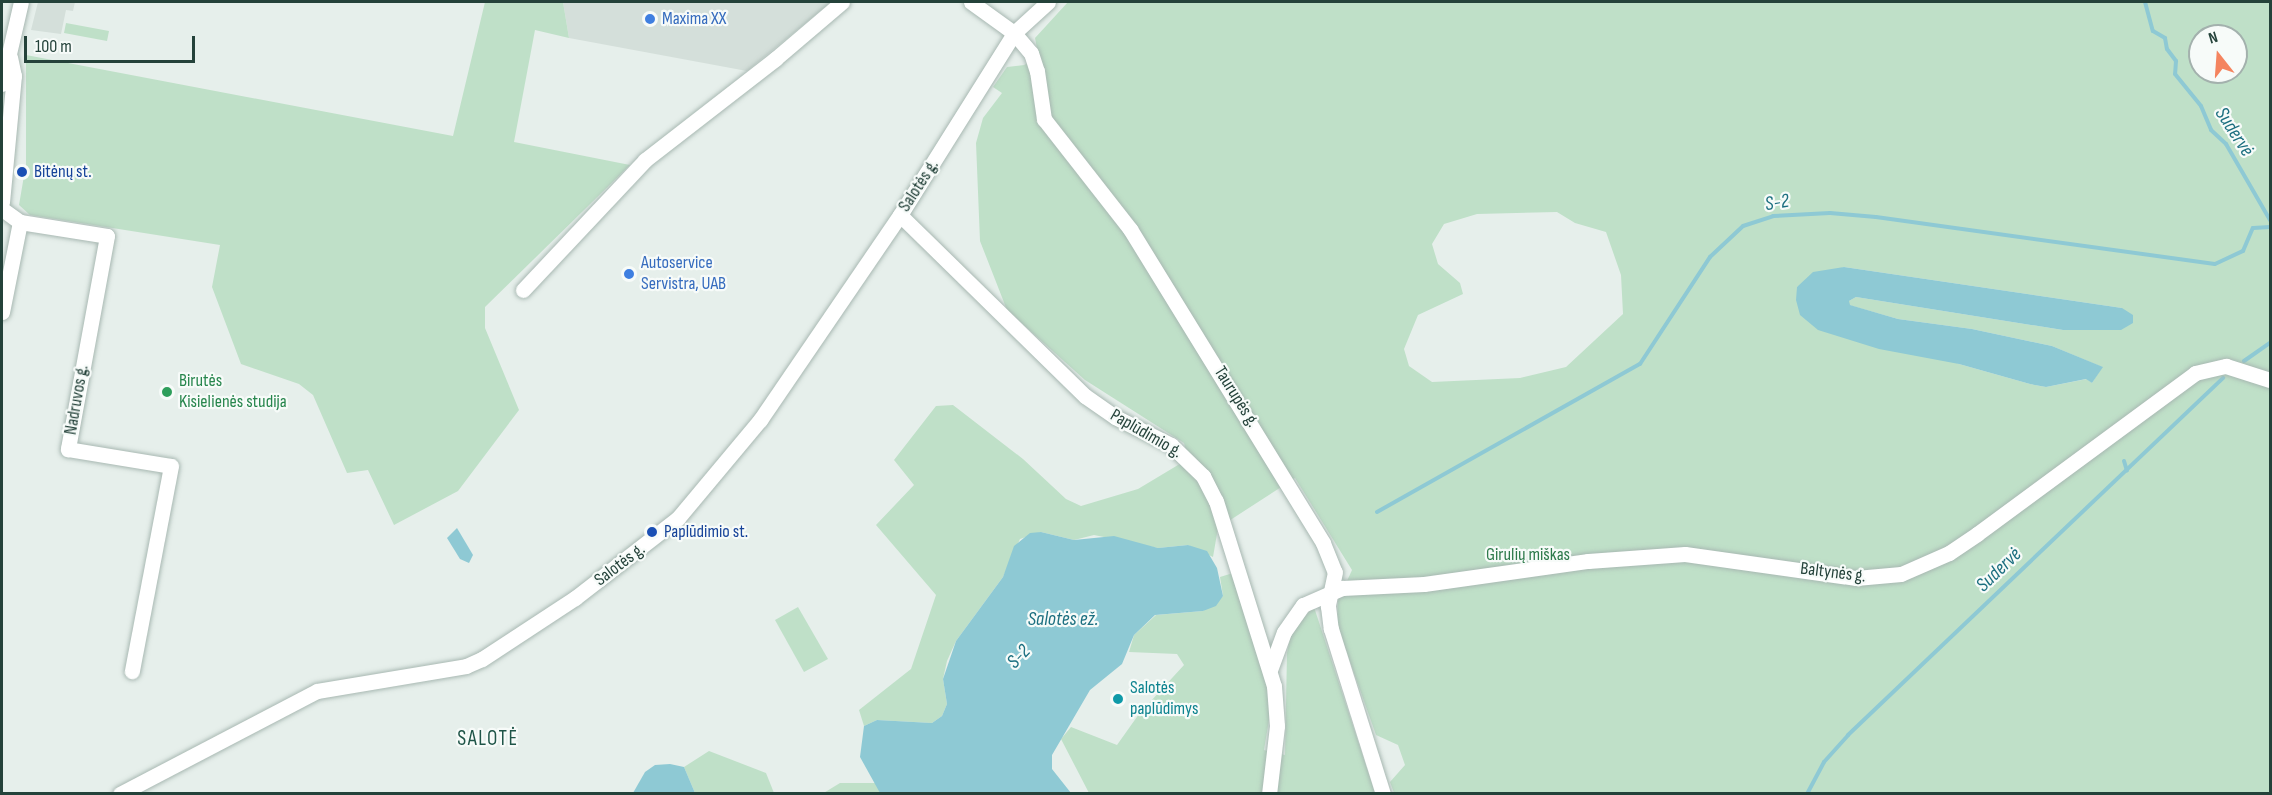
<!DOCTYPE html>
<meta charset="utf-8">
<style>
body{margin:0}
#map{position:relative;width:2272px;height:795px;overflow:hidden;background:#e6efeb;font-family:"Sofia Sans Condensed",sans-serif}
div>[style]{position:absolute}
[style*='--x']{left:calc(var(--x)*1px);top:calc(var(--y)*1px);width:calc(var(--w)*1px);rotate:calc(var(--a)*1deg)}
.built>*{inset:0;background:#d4dfda}
.green>*{inset:0;background:#bfe0c8}
.water>*{inset:0;background:#8ec9d4}
.stream>*{height:4px;margin:-2px;padding:0 2px;transform-origin:2px;border-radius:2px;background:#8ec9d4}
.roads{filter:drop-shadow(0 0 2px #a8b8b2) drop-shadow(0 0 2px #a8b8b2)}
.minor>*{height:15px;margin:-7.5px;padding:0 7.5px;transform-origin:7.5px;border-radius:7.5px;background:#fff}
.dots>*{width:16px;height:16px;translate:-50% -50%;box-sizing:border-box;border:3px solid #f7fbf9;border-radius:50%}
span{translate:-50% -50%;white-space:nowrap;text-align:center;line-height:1.15;-webkit-text-stroke:4.5px #f7fbf9;paint-order:stroke}
.shop-label{font-size:18px;color:#366cbe}
.left{translate:0 -50%;text-align:left}
.transit-label{font-size:18px;color:#164399}
.street-label{font-size:18px;color:#24423a}
.leisure-label{font-size:18px;color:#27864d}
.park-label{font-size:18px;color:#2d7a4b}
.culture-label{font-size:18px;color:#0d838f}
.water-label{font-size:20px;color:#1c6f80;font-style:italic}
.quarter-label{font-size:21px;color:#1f5548;letter-spacing:1.5px}
.frame{position:absolute;inset:0;border:3px solid #24423a;pointer-events:none}
.north{position:absolute;left:2188px;top:24px;width:60px;height:60px;box-sizing:border-box;background:#f7fbf9;border:2px solid #a3b1ad;border-radius:50%;rotate:343deg;font-size:16px;font-weight:700;line-height:24px;text-align:center;color:#24423a}
.north::after{content:'';display:block;margin:auto;width:21px;height:27px;background:#f4845f;clip-path:polygon(50% 0,100% 100%,50% 72%,0 100%)}
.scale{position:absolute;left:24px;top:36px;width:171px;height:27px;box-sizing:border-box;border:3px solid #24423a;border-top:0;padding-left:8px;font-size:18px;line-height:21px;white-space:nowrap;color:#24423a;-webkit-text-stroke:4px #f7fbf9;paint-order:stroke}
</style>
<div id="map">
<div class="built">
<i style="clip-path:polygon(38px 2px,75px 2px,73px 11px,66px 10px,61px 34px,31px 30px)"></i>
<i style="clip-path:polygon(563px 2px,831px 2px,747px 71px,569px 38px)"></i>
</div>
<div class="green">
<i style="clip-path:polygon(485px 2px,563px 2px,569px 38px,535px 30px,514px 142px,630px 165px,485px 307px,485px 328px,519px 410px,458px 491px,394px 525px,368px 470px,347px 473px,313px 395px,299px 384px,241px 364px,212px 287px,220px 245px,30px 215px,19px 205px,26px 164px,26px 55px,453px 136px)"></i>
<i style="clip-path:polygon(evenodd,1068px 2px,2270px 2px,2270px 793px,1394px 793px,1390px 782px,1405px 765px,1398px 745px,1376px 735px,1337px 625px,1338px 601px,1352px 570px,1295px 478px,1218px 528px,1213px 557px,1188px 545px,1158px 548px,1094px 535px,1074px 540px,1041px 532px,1020px 539px,1003px 577px,956px 641px,947px 661px,943px 679px,947px 704px,942px 716px,932px 723px,877px 720px,864px 726px,859px 710px,911px 669px,936px 595px,876px 525px,914px 485px,894px 460px,936px 406px,953px 405px,1023px 459px,1066px 499px,1081px 506px,1138px 489px,1188px 459px,1184px 443px,1085px 380px,1007px 310px,980px 241px,976px 143px,983px 118px,1002px 93px,993px 87px,1007px 67px,1024px 65px,1039px 58px,1035px 38px,1068px 2px,2200px 36px,2236px 36px,2236px 72px,2200px 72px,2200px 36px,1068px 2px,1557px 212px,1575px 223px,1606px 232px,1621px 275px,1623px 314px,1566px 367px,1520px 378px,1432px 382px,1409px 366px,1404px 349px,1418px 315px,1463px 294px,1460px 283px,1438px 264px,1432px 244px,1444px 224px,1477px 214px,1557px 212px,1068px 2px,1844px 267px,2122px 308px,2121px 330px,2063px 330px,1856px 297px,1849px 301px,1849px 305px,1898px 319px,1972px 329px,2052px 346px,2102px 367px,2092px 383px,2087px 379px,2046px 387px,2030px 384px,1959px 364px,1797px 287px,1844px 267px)"></i>
<i style="clip-path:polygon(66px 23px,109px 31px,107px 41px,64px 33px)"></i>
<i style="clip-path:polygon(1233px 573px,1266px 681px,1270px 714px,1264px 750px,1285px 755px,1287px 653px,1292px 629px,1314px 607px,1375px 793px,1089px 793px,1061px 739px,1071px 727px,1117px 745px,1139px 714px,1184px 665px,1177px 654px,1129px 652px,1134px 635px,1156px 615px,1203px 611px,1223px 596px,1220px 577px)"></i>
<i style="clip-path:polygon(798px 607px,828px 659px,804px 672px,775px 620px)"></i>
<i style="clip-path:polygon(709px 751px,766px 773px,774px 793px,695px 793px,684px 767px)"></i>
<i style="clip-path:polygon(840px 783px,877px 783px,880px 793px,822px 794px)"></i>
</div>
<div class="water">
<i style="clip-path:polygon(1844px 267px,2122px 308px,2133px 315px,2133px 323px,2121px 330px,2063px 330px,1856px 297px,1849px 301px,1850px 305px,1898px 319px,1972px 329px,2052px 346px,2103px 367px,2092px 383px,2086px 379px,2046px 387px,2030px 384px,1959px 364px,1879px 349px,1818px 330px,1800px 315px,1796px 300px,1797px 287px,1813px 272px)"></i>
<i style="clip-path:polygon(457px 528px,473px 555px,469px 563px,460px 559px,447px 538px)"></i>
<i style="clip-path:polygon(1041px 532px,1074px 540px,1114px 536px,1158px 548px,1188px 545px,1207px 551px,1217px 568px,1223px 596px,1216px 606px,1203px 611px,1155px 615px,1134px 635px,1122px 664px,1090px 690px,1052px 755px,1052px 769px,1071px 793px,880px 793px,860px 757px,864px 726px,877px 720px,932px 723px,942px 716px,947px 704px,943px 679px,956px 641px,1003px 577px,1014px 546px,1030px 533px)"></i>
<i style="clip-path:polygon(670px 764px,684px 767px,695px 793px,633px 793px,645px 772px,655px 765px)"></i>
</div>
<div class="stream">
<i style="--x:2145;--y:2;--w:30;--a:75"></i>
<i style="--x:2153;--y:31;--w:14;--a:30"></i>
<i style="--x:2165;--y:38;--w:11;--a:80"></i>
<i style="--x:2167;--y:49;--w:15;--a:53"></i>
<i style="--x:2176;--y:61;--w:13;--a:94"></i>
<i style="--x:2175;--y:74;--w:41;--a:50.9"></i>
<i style="--x:2201;--y:106;--w:26;--a:67"></i>
<i style="--x:2211;--y:130;--w:21;--a:43"></i>
<i style="--x:2226;--y:144;--w:88;--a:59.9"></i>
<i style="--x:2244;--y:361;--w:32;--a:-35"></i>
<i style="--x:2124;--y:461;--w:10;--a:73"></i>
<i style="--x:1377;--y:512;--w:302;--a:-29.4"></i>
<i style="--x:1640;--y:364;--w:128;--a:-56.8"></i>
<i style="--x:1710;--y:257;--w:45;--a:-43.2"></i>
<i style="--x:1743;--y:226;--w:32;--a:-18"></i>
<i style="--x:1773;--y:216;--w:57;--a:-3"></i>
<i style="--x:1830;--y:213;--w:46;--a:5"></i>
<i style="--x:1876;--y:217;--w:342;--a:7.9"></i>
<i style="--x:2215;--y:264;--w:31;--a:-25"></i>
<i style="--x:2243;--y:251;--w:25;--a:-67"></i>
<i style="--x:2253;--y:228;--w:17;--a:-3"></i>
<i style="--x:1807;--y:794;--w:36;--a:-62"></i>
<i style="--x:1824;--y:762;--w:36;--a:-48"></i>
<i style="--x:1848;--y:735;--w:518;--a:-43.59"></i>
</div>
<div class="roads">
<div class="minor">
<i style="--x:971;--y:2;--w:53;--a:35.8"></i>
<i style="--x:1014;--y:33;--w:26;--a:50"></i>
<i style="--x:1031;--y:53;--w:19;--a:72"></i>
<i style="--x:1037;--y:71;--w:49;--a:81.7"></i>
<i style="--x:1044;--y:119;--w:140;--a:52"></i>
<i style="--x:1130;--y:229;--w:369;--a:58.4"></i>
<i style="--x:1323;--y:543;--w:31;--a:68"></i>
<i style="--x:1335;--y:572;--w:35;--a:102"></i>
<i style="--x:1328;--y:606;--w:23;--a:83"></i>
<i style="--x:1331;--y:629;--w:173;--a:72.5"></i>
<i style="--x:2;--y:84;--w:84;--a:-77"></i>
<i style="--x:2;--y:202;--w:127;--a:-84.6"></i>
<i style="--x:14;--y:76;--w:19;--a:-102"></i>
<i style="--x:2;--y:209;--w:22;--a:36"></i>
<i style="--x:20;--y:222;--w:88;--a:9.1"></i>
<i style="--x:107;--y:236;--w:217;--a:100.4"></i>
<i style="--x:68;--y:449;--w:104;--a:9.4"></i>
<i style="--x:171;--y:466;--w:209;--a:100.8"></i>
<i style="--x:900;--y:215;--w:259;--a:44.4"></i>
<i style="--x:1085;--y:396;--w:37;--a:35"></i>
<i style="--x:1115;--y:417;--w:63;--a:26.6"></i>
<i style="--x:1171;--y:445;--w:45;--a:44.1"></i>
<i style="--x:1203;--y:476;--w:28;--a:63"></i>
<i style="--x:1216;--y:501;--w:194;--a:72.6"></i>
<i style="--x:1274;--y:686;--w:40;--a:85.7"></i>
<i style="--x:1277;--y:726;--w:68;--a:96.7"></i>
<i style="--x:523;--y:290;--w:178;--a:-46.8"></i>
<i style="--x:645;--y:160;--w:165;--a:-37.8"></i>
<i style="--x:775;--y:59;--w:88;--a:-40.4"></i>
<i style="--x:2;--y:312;--w:92;--a:-78.7"></i>
<i style="--x:1270;--y:670;--w:40;--a:-69.8"></i>
<i style="--x:1284;--y:632;--w:33;--a:-55"></i>
<i style="--x:1303;--y:605;--w:43;--a:-23.6"></i>
<i style="--x:1342;--y:588;--w:82;--a:-2.8"></i>
<i style="--x:1424;--y:584;--w:166;--a:-8"></i>
<i style="--x:1588;--y:561;--w:97;--a:-4.1"></i>
<i style="--x:1685;--y:554;--w:173;--a:8"></i>
<i style="--x:1856;--y:578;--w:45;--a:-5.1"></i>
<i style="--x:1901;--y:574;--w:52;--a:-23.6"></i>
<i style="--x:1949;--y:553;--w:34;--a:-34"></i>
<i style="--x:1977;--y:534;--w:271;--a:-36.4"></i>
<i style="--x:2195;--y:373;--w:32;--a:-13"></i>
<i style="--x:2226;--y:366;--w:46;--a:17.7"></i>
<i style="--x:120;--y:794;--w:222;--a:-27.6"></i>
<i style="--x:317;--y:691;--w:151;--a:-9.5"></i>
<i style="--x:466;--y:666;--w:17;--a:-24"></i>
<i style="--x:482;--y:659;--w:111;--a:-33.3"></i>
<i style="--x:575;--y:598;--w:130;--a:-37.8"></i>
<i style="--x:678;--y:518;--w:128;--a:-50.1"></i>
<i style="--x:760;--y:420;--w:248;--a:-55.7"></i>
<i style="--x:900;--y:215;--w:215;--a:-57.9"></i>
<i style="--x:1014;--y:33;--w:46;--a:-42.4"></i>
</div>
</div>
<div class="dots">
<i style="left:650px;top:19px;background:#3f7fe0"></i>
<i style="left:22px;top:172px;background:#1a4fb4"></i>
<i style="left:629px;top:274px;background:#3f7fe0"></i>
<i style="left:167px;top:392px;background:#2e9e5b"></i>
<i style="left:652px;top:532px;background:#1a4fb4"></i>
<i style="left:1118px;top:699px;background:#0f9aa8"></i>
</div>
<div class="shop-label">
<span class="left" style="left:662px;top:19px">Maxima XX</span>
<span class="left" style="left:641px;top:274px">Autoservice<br>Servistra, UAB</span>
</div>
<div class="transit-label">
<span class="left" style="left:34px;top:172px">Bitėnų st.</span>
<span class="left" style="left:664px;top:532px">Paplūdimio st.</span>
</div>
<div class="street-label">
<span style="left:919px;top:186px;rotate:-57deg">Salotės g.</span>
<span style="left:1236px;top:397px;rotate:58deg">Taurupės g.</span>
<span style="left:77px;top:400px;rotate:-80deg">Nadruvos g.</span>
<span style="left:1146px;top:434px;rotate:30deg">Paplūdimio g.</span>
<span style="left:620px;top:565px;rotate:-37deg">Salotės g.</span>
<span style="left:1833px;top:573px;rotate:7deg">Baltynės g.</span>
</div>
<div class="leisure-label">
<span class="left" style="left:179px;top:392px">Birutės<br>Kisielienės studija</span>
</div>
<div class="park-label">
<span style="left:1528px;top:555px">Girulių miškas</span>
</div>
<div class="culture-label">
<span class="left" style="left:1130px;top:699px">Salotės<br>paplūdimys</span>
</div>
<div class="water-label">
<span style="left:2234px;top:132px;rotate:57deg">Sudervė</span>
<span style="left:1777px;top:203px;rotate:-9deg">S-2</span>
<span style="left:1999px;top:570px;rotate:-44deg">Sudervė</span>
<span style="left:1063px;top:619px">Salotės ež.</span>
<span style="left:1019px;top:657px;rotate:-46deg">S-2</span>
</div>
<div class="quarter-label">
<span style="left:488px;top:739px">SALOTĖ</span>
</div>
<div class="frame"></div>
<div class="north">N</div>
<div class="scale">100 m</div>
</div>
